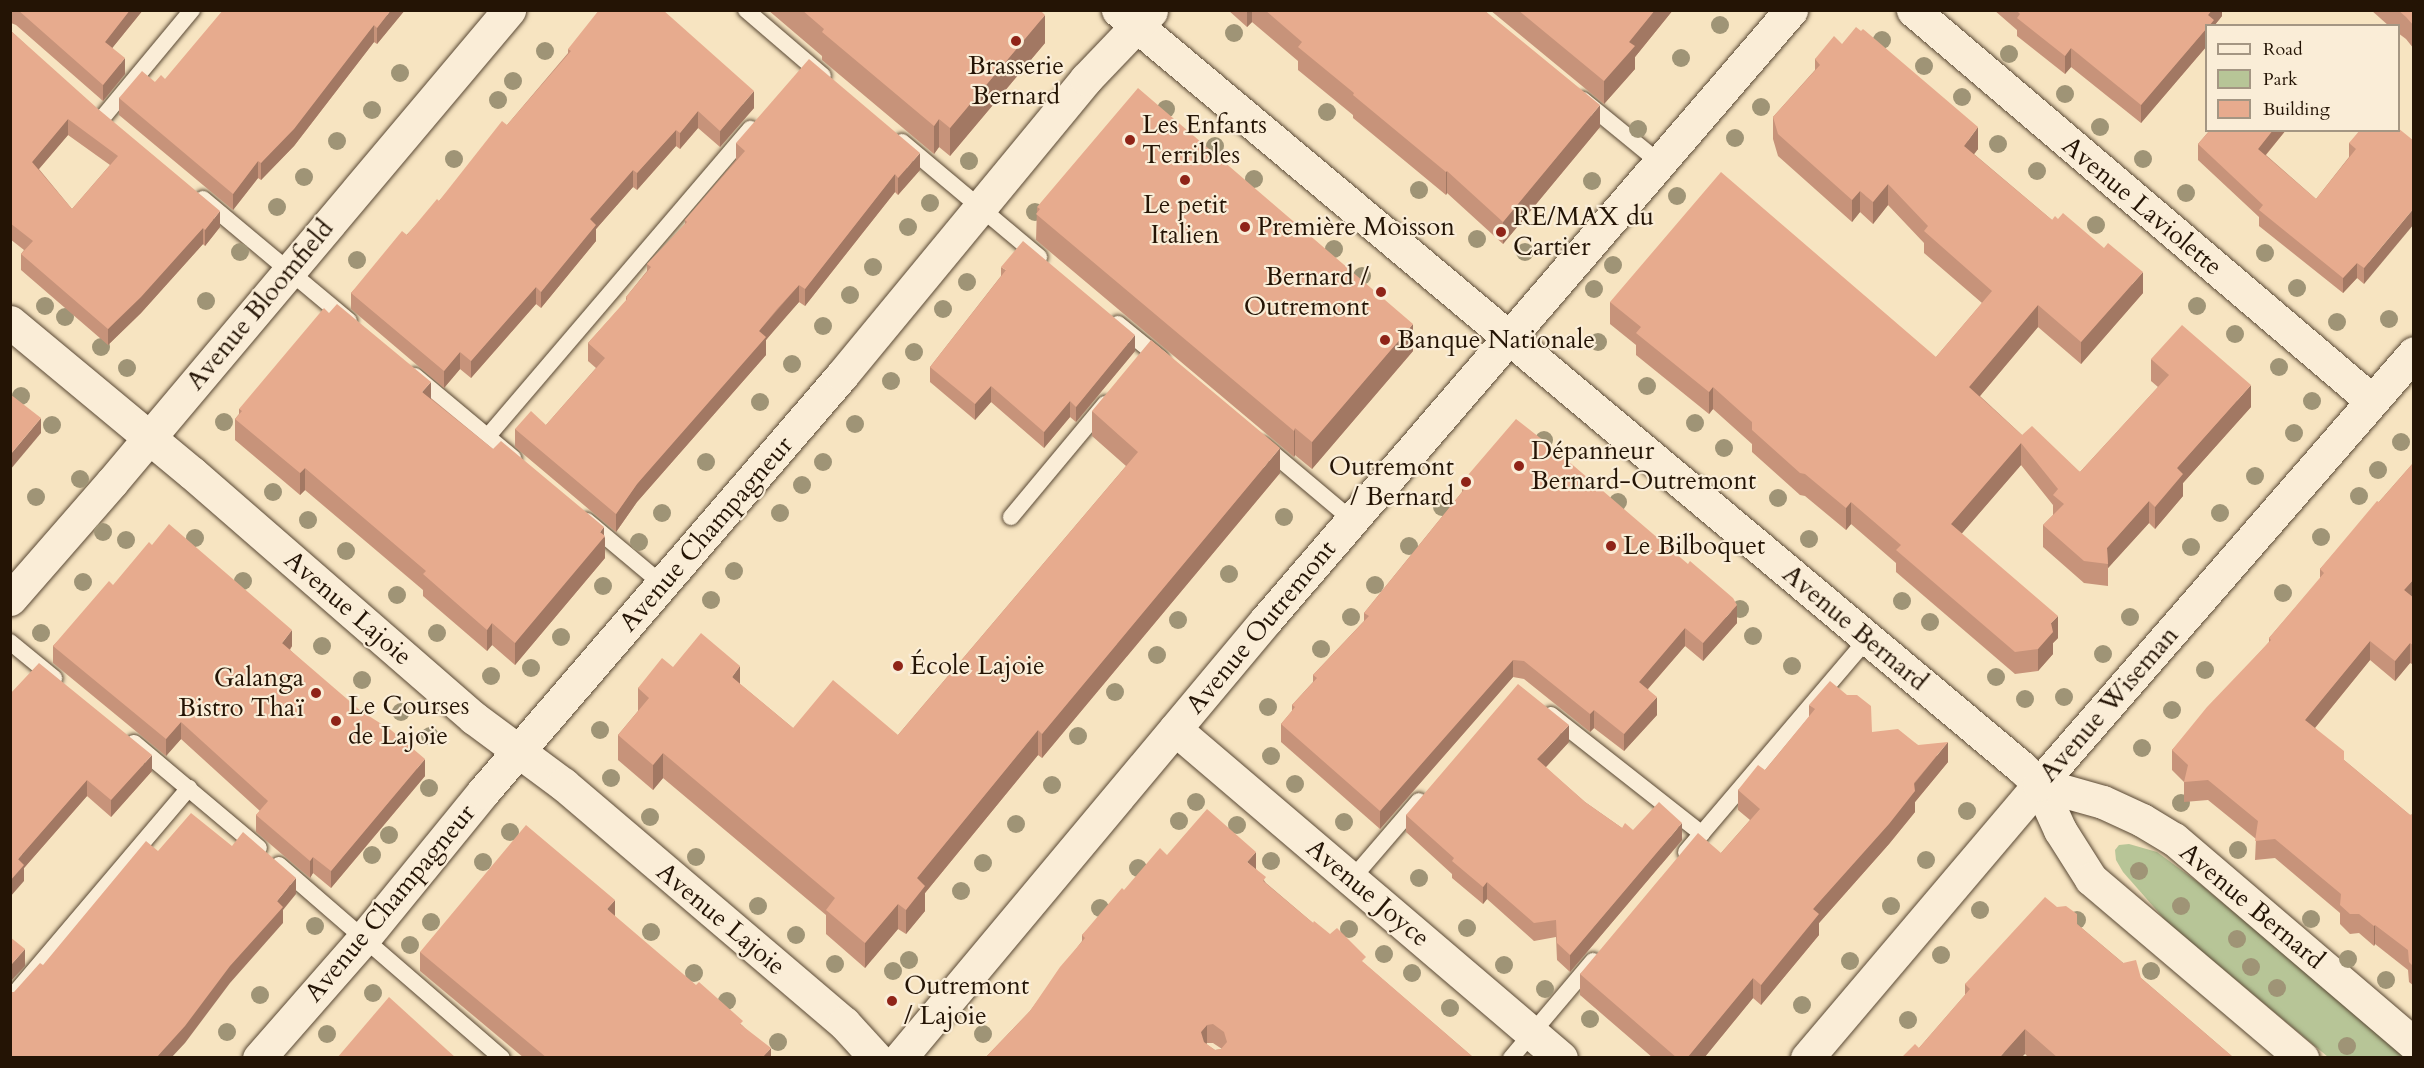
<!DOCTYPE html>
<meta charset="utf-8">
<style>
body{margin:0}
#map{position:relative;width:2424px;height:1068px;overflow:hidden;background:#f7e4c1;font-family:Cardo,serif}
div>[style]{position:absolute}
[style*='--x']{left:calc(var(--x)*1px);top:calc(var(--y)*1px);width:calc(var(--w)*1px);rotate:calc(var(--a)*1deg)}
.green>*{inset:0;background:#b7c597}
.roads{filter:drop-shadow(0 0 2px #594834) drop-shadow(0 0 2px #594834)}
.service>*{height:16px;margin:-8px;padding:0 8px;transform-origin:8px;border-radius:8px;background:#faedd7}
.minor>*{height:33px;margin:-16.5px;padding:0 16.5px;transform-origin:16.5px;border-radius:16.5px;background:#faedd7}
.trees>*{width:18px;height:18px;margin:-9px;border-radius:50%;background:#9f9476}
.wall>*{inset:0;background:#c7937a}
.shaded-wall>*{inset:0;background:#a27863}
.building>*{inset:0;background:#e7ab8e}
.dots>*{width:16px;height:16px;translate:-50% -50%;box-sizing:border-box;border:3px solid #faedd7;border-radius:50%}
span{translate:-50% -50%;white-space:nowrap;text-align:center;line-height:1.15;-webkit-text-stroke:4.5px #faedd7;paint-order:stroke}
.poi-label{font-size:26px;color:#241405}
.left{translate:0 -50%;text-align:left}
.right{translate:-100% -50%;text-align:right}
.street-label{font-size:26px;color:#241405}
.frame{position:absolute;inset:0;border:12px solid #241405;pointer-events:none}
.legend{position:absolute;left:2205px;top:24px;width:195px;height:108px;box-sizing:border-box;background:#faedd7;border:2px solid #a49683;margin:0;padding:8px 10px;list-style:none;font-size:18px;color:#241405}
.legend li{display:flex;align-items:center;gap:12px;height:30px}
.legend b{width:30px;border:2px solid #a49683}
</style>
<div id="map">
<div class="green">
<i style="clip-path:polygon(2129px 844px,2157px 852px,2199px 883px,2407px 1057px,2328px 1057px,2167px 922px,2123px 872px,2116px 860px,2115px 850px,2119px 845px)"></i>
</div>
<div class="roads">
<div class="service">
<i style="--x:746;--y:10;--w:101;--a:40.6"></i>
<i style="--x:1583;--y:100;--w:99;--a:39.3"></i>
<i style="--x:104;--y:116;--w:138;--a:-50.3"></i>
<i style="--x:902;--y:142;--w:179;--a:40"></i>
<i style="--x:203;--y:199;--w:190;--a:39.9"></i>
<i style="--x:1118;--y:324;--w:55;--a:39.1"></i>
<i style="--x:415;--y:376;--w:128;--a:39.9"></i>
<i style="--x:488;--y:436;--w:404;--a:-49.5"></i>
<i style="--x:1263;--y:445;--w:116;--a:40.1"></i>
<i style="--x:1011;--y:517;--w:147;--a:-50.2"></i>
<i style="--x:587;--y:521;--w:98;--a:40"></i>
<i style="--x:10;--y:642;--w:57;--a:39.3"></i>
<i style="--x:1551;--y:715;--w:192;--a:38.2"></i>
<i style="--x:134;--y:743;--w:163;--a:40"></i>
<i style="--x:1686;--y:852;--w:281;--a:-49.6"></i>
<i style="--x:279;--y:865;--w:295;--a:40.9"></i>
<i style="--x:1351;--y:880;--w:104;--a:-49.3"></i>
<i style="--x:10;--y:999;--w:277;--a:-49.7"></i>
<i style="--x:1511;--y:1058;--w:127;--a:-49.8"></i>
</div>
<div class="minor">
<i style="--x:1118;--y:10;--w:1178;--a:39.97"></i>
<i style="--x:2021;--y:767;--w:25;--a:43"></i>
<i style="--x:2039;--y:784;--w:51;--a:65.5"></i>
<i style="--x:2060;--y:830;--w:58;--a:57.7"></i>
<i style="--x:2091;--y:879;--w:277;--a:40.3"></i>
<i style="--x:1913;--y:10;--w:602;--a:40.42"></i>
<i style="--x:10;--y:322;--w:236;--a:39.7"></i>
<i style="--x:192;--y:473;--w:374;--a:41"></i>
<i style="--x:474;--y:718;--w:111;--a:36.6"></i>
<i style="--x:563;--y:784;--w:369;--a:40.4"></i>
<i style="--x:844;--y:1023;--w:47;--a:47.6"></i>
<i style="--x:10;--y:599;--w:155;--a:-48.9"></i>
<i style="--x:112;--y:482;--w:617;--a:-49.93"></i>
<i style="--x:1175;--y:729;--w:507;--a:40.44"></i>
<i style="--x:2039;--y:784;--w:66;--a:15.7"></i>
<i style="--x:2103;--y:802;--w:43;--a:24.8"></i>
<i style="--x:2142;--y:820;--w:37;--a:31"></i>
<i style="--x:2174;--y:839;--w:316;--a:40.5"></i>
<i style="--x:259;--y:1058;--w:159;--a:-48.8"></i>
<i style="--x:364;--y:938;--w:188;--a:-50.8"></i>
<i style="--x:483;--y:792;--w:550;--a:-49.27"></i>
<i style="--x:842;--y:375;--w:384;--a:-50.5"></i>
<i style="--x:1086;--y:79;--w:94;--a:-46.3"></i>
<i style="--x:900;--y:1058;--w:571;--a:-50.12"></i>
<i style="--x:1266;--y:620;--w:805;--a:-49.28"></i>
<i style="--x:1807;--y:1058;--w:359;--a:-49.7"></i>
<i style="--x:2039;--y:784;--w:571;--a:-48.97"></i>
</div>
</div>
<div class="trees">
<i style="left:1720px;top:25px"></i>
<i style="left:1234px;top:33px"></i>
<i style="left:1882px;top:40px"></i>
<i style="left:545px;top:51px"></i>
<i style="left:2009px;top:54px"></i>
<i style="left:1681px;top:58px"></i>
<i style="left:1924px;top:66px"></i>
<i style="left:400px;top:73px"></i>
<i style="left:513px;top:81px"></i>
<i style="left:2065px;top:94px"></i>
<i style="left:1962px;top:97px"></i>
<i style="left:498px;top:100px"></i>
<i style="left:1761px;top:107px"></i>
<i style="left:1166px;top:109px"></i>
<i style="left:372px;top:110px"></i>
<i style="left:1327px;top:112px"></i>
<i style="left:2100px;top:127px"></i>
<i style="left:1638px;top:129px"></i>
<i style="left:1735px;top:138px"></i>
<i style="left:337px;top:141px"></i>
<i style="left:1998px;top:144px"></i>
<i style="left:1215px;top:146px"></i>
<i style="left:454px;top:159px"></i>
<i style="left:2143px;top:159px"></i>
<i style="left:969px;top:161px"></i>
<i style="left:2037px;top:171px"></i>
<i style="left:304px;top:177px"></i>
<i style="left:1254px;top:179px"></i>
<i style="left:1592px;top:181px"></i>
<i style="left:1419px;top:190px"></i>
<i style="left:2186px;top:193px"></i>
<i style="left:1677px;top:196px"></i>
<i style="left:930px;top:203px"></i>
<i style="left:277px;top:207px"></i>
<i style="left:1035px;top:212px"></i>
<i style="left:2096px;top:225px"></i>
<i style="left:908px;top:227px"></i>
<i style="left:1477px;top:239px"></i>
<i style="left:1334px;top:249px"></i>
<i style="left:240px;top:252px"></i>
<i style="left:1525px;top:252px"></i>
<i style="left:2265px;top:253px"></i>
<i style="left:357px;top:260px"></i>
<i style="left:1613px;top:265px"></i>
<i style="left:873px;top:267px"></i>
<i style="left:1362px;top:276px"></i>
<i style="left:967px;top:282px"></i>
<i style="left:2297px;top:288px"></i>
<i style="left:1594px;top:289px"></i>
<i style="left:850px;top:295px"></i>
<i style="left:206px;top:301px"></i>
<i style="left:45px;top:306px"></i>
<i style="left:2197px;top:306px"></i>
<i style="left:943px;top:309px"></i>
<i style="left:65px;top:317px"></i>
<i style="left:2389px;top:319px"></i>
<i style="left:2337px;top:322px"></i>
<i style="left:823px;top:326px"></i>
<i style="left:2235px;top:334px"></i>
<i style="left:1598px;top:342px"></i>
<i style="left:101px;top:347px"></i>
<i style="left:914px;top:352px"></i>
<i style="left:792px;top:364px"></i>
<i style="left:2279px;top:367px"></i>
<i style="left:127px;top:368px"></i>
<i style="left:891px;top:381px"></i>
<i style="left:1647px;top:386px"></i>
<i style="left:21px;top:396px"></i>
<i style="left:2312px;top:401px"></i>
<i style="left:760px;top:402px"></i>
<i style="left:224px;top:422px"></i>
<i style="left:1695px;top:423px"></i>
<i style="left:855px;top:424px"></i>
<i style="left:52px;top:425px"></i>
<i style="left:2294px;top:433px"></i>
<i style="left:1544px;top:440px"></i>
<i style="left:2401px;top:442px"></i>
<i style="left:1724px;top:448px"></i>
<i style="left:706px;top:462px"></i>
<i style="left:823px;top:462px"></i>
<i style="left:2378px;top:470px"></i>
<i style="left:2255px;top:476px"></i>
<i style="left:80px;top:479px"></i>
<i style="left:802px;top:485px"></i>
<i style="left:273px;top:492px"></i>
<i style="left:2359px;top:496px"></i>
<i style="left:36px;top:497px"></i>
<i style="left:1778px;top:498px"></i>
<i style="left:1618px;top:502px"></i>
<i style="left:1442px;top:507px"></i>
<i style="left:662px;top:513px"></i>
<i style="left:780px;top:513px"></i>
<i style="left:2220px;top:513px"></i>
<i style="left:1284px;top:517px"></i>
<i style="left:308px;top:520px"></i>
<i style="left:103px;top:532px"></i>
<i style="left:2321px;top:537px"></i>
<i style="left:195px;top:538px"></i>
<i style="left:1809px;top:539px"></i>
<i style="left:126px;top:540px"></i>
<i style="left:639px;top:542px"></i>
<i style="left:1409px;top:546px"></i>
<i style="left:2191px;top:547px"></i>
<i style="left:346px;top:551px"></i>
<i style="left:734px;top:571px"></i>
<i style="left:1229px;top:574px"></i>
<i style="left:243px;top:581px"></i>
<i style="left:83px;top:582px"></i>
<i style="left:1375px;top:585px"></i>
<i style="left:603px;top:586px"></i>
<i style="left:2283px;top:593px"></i>
<i style="left:397px;top:595px"></i>
<i style="left:711px;top:600px"></i>
<i style="left:1902px;top:601px"></i>
<i style="left:1740px;top:609px"></i>
<i style="left:1351px;top:617px"></i>
<i style="left:2130px;top:617px"></i>
<i style="left:1178px;top:620px"></i>
<i style="left:1930px;top:622px"></i>
<i style="left:41px;top:633px"></i>
<i style="left:437px;top:633px"></i>
<i style="left:1753px;top:636px"></i>
<i style="left:561px;top:637px"></i>
<i style="left:322px;top:646px"></i>
<i style="left:1321px;top:649px"></i>
<i style="left:2103px;top:654px"></i>
<i style="left:1157px;top:655px"></i>
<i style="left:1792px;top:666px"></i>
<i style="left:531px;top:668px"></i>
<i style="left:2205px;top:670px"></i>
<i style="left:491px;top:676px"></i>
<i style="left:1996px;top:677px"></i>
<i style="left:362px;top:680px"></i>
<i style="left:1115px;top:692px"></i>
<i style="left:2064px;top:697px"></i>
<i style="left:2025px;top:699px"></i>
<i style="left:1268px;top:707px"></i>
<i style="left:2172px;top:710px"></i>
<i style="left:401px;top:712px"></i>
<i style="left:600px;top:730px"></i>
<i style="left:430px;top:736px"></i>
<i style="left:1078px;top:736px"></i>
<i style="left:2142px;top:748px"></i>
<i style="left:1271px;top:756px"></i>
<i style="left:611px;top:778px"></i>
<i style="left:1295px;top:784px"></i>
<i style="left:1052px;top:785px"></i>
<i style="left:429px;top:788px"></i>
<i style="left:1196px;top:802px"></i>
<i style="left:2181px;top:803px"></i>
<i style="left:1967px;top:811px"></i>
<i style="left:650px;top:817px"></i>
<i style="left:1179px;top:821px"></i>
<i style="left:1344px;top:822px"></i>
<i style="left:1016px;top:824px"></i>
<i style="left:1237px;top:825px"></i>
<i style="left:510px;top:832px"></i>
<i style="left:389px;top:835px"></i>
<i style="left:2238px;top:850px"></i>
<i style="left:372px;top:855px"></i>
<i style="left:696px;top:857px"></i>
<i style="left:1926px;top:860px"></i>
<i style="left:1271px;top:861px"></i>
<i style="left:483px;top:862px"></i>
<i style="left:983px;top:863px"></i>
<i style="left:1138px;top:868px"></i>
<i style="left:2139px;top:871px"></i>
<i style="left:1419px;top:878px"></i>
<i style="left:961px;top:891px"></i>
<i style="left:758px;top:906px"></i>
<i style="left:1891px;top:906px"></i>
<i style="left:2181px;top:906px"></i>
<i style="left:1100px;top:908px"></i>
<i style="left:1980px;top:910px"></i>
<i style="left:2311px;top:919px"></i>
<i style="left:2077px;top:920px"></i>
<i style="left:431px;top:922px"></i>
<i style="left:315px;top:926px"></i>
<i style="left:1467px;top:928px"></i>
<i style="left:1349px;top:929px"></i>
<i style="left:651px;top:932px"></i>
<i style="left:796px;top:935px"></i>
<i style="left:2237px;top:939px"></i>
<i style="left:410px;top:945px"></i>
<i style="left:1384px;top:954px"></i>
<i style="left:1941px;top:955px"></i>
<i style="left:2348px;top:959px"></i>
<i style="left:909px;top:960px"></i>
<i style="left:1850px;top:961px"></i>
<i style="left:835px;top:964px"></i>
<i style="left:1504px;top:965px"></i>
<i style="left:2251px;top:967px"></i>
<i style="left:893px;top:971px"></i>
<i style="left:2151px;top:971px"></i>
<i style="left:694px;top:973px"></i>
<i style="left:1412px;top:973px"></i>
<i style="left:2386px;top:980px"></i>
<i style="left:2277px;top:988px"></i>
<i style="left:1545px;top:989px"></i>
<i style="left:373px;top:993px"></i>
<i style="left:260px;top:995px"></i>
<i style="left:727px;top:1001px"></i>
<i style="left:1802px;top:1005px"></i>
<i style="left:1450px;top:1008px"></i>
<i style="left:1590px;top:1019px"></i>
<i style="left:1908px;top:1020px"></i>
<i style="left:227px;top:1032px"></i>
<i style="left:327px;top:1034px"></i>
<i style="left:983px;top:1034px"></i>
<i style="left:778px;top:1042px"></i>
<i style="left:2347px;top:1046px"></i>
</div>
<div class="wall">
<i style="clip-path:polygon(10px 10px,143px 10px,112px 48px,125px 74px,103px 101px,16px 25px,11px 23px)"></i>
<i style="clip-path:polygon(405px 10px,377px 44px,374px 42px,294px 146px,261px 180px,258px 178px,233px 210px,119px 115px,119px 98px,155px 82px)"></i>
<i style="clip-path:polygon(768px 10px,1040px 10px,1045px 43px,950px 156px,939px 147px,934px 154px,822px 60px,822px 56px)"></i>
<i style="clip-path:polygon(1228px 10px,1484px 10px,1600px 127px,1503px 244px,1447px 193px,1446px 195px,1353px 118px,1353px 115px,1298px 70px,1298px 61px,1252px 22px,1247px 27px)"></i>
<i style="clip-path:polygon(1490px 10px,1673px 10px,1635px 57px,1635px 69px,1604px 104px)"></i>
<i style="clip-path:polygon(1994px 10px,2222px 10px,2222px 16px,2214px 26px,2206px 26px,2206px 47px,2141px 123px,2071px 67px,2065px 74px,2017px 36px,2017px 30px)"></i>
<i style="clip-path:polygon(2371px 10px,2414px 10px,2414px 49px,2406px 39px,2398px 33px,2398px 26px,2389px 26px)"></i>
<i style="clip-path:polygon(evenodd,10px 30px,220px 227px,205px 246px,203px 244px,141px 313px,108px 345px,21px 270px,21px 254px,24px 250px,10px 239px,10px 30px,68px 135px,110px 165px,72px 209px,39px 169px,68px 135px)"></i>
<i style="clip-path:polygon(1842px 44px,1978px 149px,1974px 154px,2052px 220px,2143px 293px,2081px 364px,2038px 327px,1980px 396px,2022px 435px,2080px 472px,2158px 387px,2151px 381px,2151px 359px,2251px 407px,2183px 483px,2183px 496px,2155px 529px,2149px 523px,2108px 568px,2108px 586px,2084px 583px,2043px 547px,2043px 525px,2053px 515px,2053px 505px,2021px 465px,1961px 534px,2058px 638px,2053px 643px,2053px 654px,2038px 671px,2015px 674px,1896px 572px,1896px 563px,1851px 524px,1846px 530px,1805px 496px,1800px 495px,1752px 452px,1752px 444px,1713px 409px,1709px 414px,1636px 355px,1636px 345px,1610px 324px,1610px 302px,1936px 357px,1982px 303px,1924px 253px,1924px 243px,1888px 205px,1873px 224px,1860px 212px,1852px 222px,1778px 156px,1773px 139px,1773px 117px,1815px 70px,1815px 59px)"></i>
<i style="clip-path:polygon(568px 49px,754px 108px,720px 147px,698px 128px,680px 149px,676px 146px,637px 190px,633px 187px,596px 229px,596px 241px,541px 308px,536px 304px,471px 378px,460px 369px,444px 388px,351px 309px,351px 293px,439px 201px,507px 125px,568px 53px)"></i>
<i style="clip-path:polygon(2210px 130px,2286px 130px,2266px 155px,2316px 199px,2349px 157px,2349px 143px,2398px 130px,2364px 284px,2357px 278px,2343px 293px,2259px 226px,2259px 217px,2198px 160px,2198px 144px)"></i>
<i style="clip-path:polygon(736px 143px,920px 170px,898px 195px,895px 192px,805px 306px,799px 302px,777px 326px,766px 340px,766px 355px,637px 502px,616px 532px,515px 447px,515px 429px,546px 425px,596px 368px,588px 361px,588px 343px,626px 301px,626px 297px,647px 271px,647px 264px,685px 224px,685px 220px,736px 160px)"></i>
<i style="clip-path:polygon(1037px 207px,1413px 351px,1312px 469px,1295px 455px,1294px 457px,1036px 240px)"></i>
<i style="clip-path:polygon(1001px 267px,1135px 351px,1076px 422px,1070px 417px,1044px 448px,991px 402px,975px 420px,930px 382px,930px 367px,1001px 276px)"></i>
<i style="clip-path:polygon(431px 398px,493px 449px,604px 535px,605px 558px,515px 665px,492px 645px,487px 651px,423px 596px,423px 590px,305px 490px,300px 495px,235px 440px,235px 419px,239px 414px,239px 409px)"></i>
<i style="clip-path:polygon(1092px 411px,1280px 473px,1042px 758px,1038px 755px,925px 893px,925px 911px,906px 934px,898px 929px,865px 968px,826px 934px,826px 915px,663px 778px,653px 790px,618px 760px,618px 735px,638px 711px,638px 688px,673px 667px,740px 684px,793px 728px,898px 735px,1126px 466px,1092px 436px)"></i>
<i style="clip-path:polygon(2414px 462px,2414px 665px,2410px 663px,2395px 681px,2370px 660px,2315px 728px,2344px 760px,2410px 815px,2414px 814px,2414px 986px,2409px 982px,2408px 970px,2375px 944px,2374px 946px,2359px 933px,2350px 934px,2340px 924px,2340px 913px,2275px 858px,2255px 860px,2256px 839px,2208px 800px,2184px 802px,2184px 782px,2172px 770px,2172px 750px,2269px 642px,2269px 638px,2320px 579px,2320px 569px)"></i>
<i style="clip-path:polygon(1462px 482px,1737px 623px,1703px 661px,1685px 646px,1648px 689px,1657px 715px,1624px 751px,1594px 728px,1590px 732px,1524px 679px,1513px 677px,1380px 829px,1281px 742px,1281px 724px,1292px 711px,1292px 705px,1313px 682px,1313px 675px,1364px 621px,1364px 613px,1462px 492px)"></i>
<i style="clip-path:polygon(113px 585px,292px 646px,290px 650px,425px 776px,331px 888px,313px 873px,310px 878px,256px 832px,256px 815px,260px 811px,181px 739px,166px 756px,53px 663px,53px 646px)"></i>
<i style="clip-path:polygon(10px 694px,152px 771px,111px 817px,87px 796px,24px 868px,24px 881px)"></i>
<i style="clip-path:polygon(1809px 705px,1872px 732px,1918px 745px,1948px 762px,1915px 802px,1915px 812px,1889px 844px,1819px 923px,1819px 935px,1761px 1005px,1753px 998px,1704px 1058px,1653px 1058px,1580px 995px,1580px 974px,1721px 853px,1750px 820px,1738px 810px,1738px 790px,1765px 770px,1809px 717px)"></i>
<i style="clip-path:polygon(1569px 742px,1545px 767px,1585px 802px,1622px 828px,1682px 840px,1570px 972px,1557px 960px,1556px 937px,1534px 941px,1487px 899px,1483px 904px,1452px 878px,1452px 874px,1406px 832px,1406px 815px)"></i>
<i style="clip-path:polygon(evenodd,1167px 855px,1256px 869px,1266px 883px,1313px 923px,1366px 965px,1474px 1058px,985px 1058px,1030px 1011px,1082px 941px,1082px 935px,1167px 855px,1207px 1043px,1213px 1043px,1222px 1049px,1215px 1050px,1206px 1044px,1207px 1043px)"></i>
<i style="clip-path:polygon(615px 917px,743px 1026px,771px 1058px,524px 1058px,420px 971px,420px 952px)"></i>
<i style="clip-path:polygon(2077px 924px,2141px 978px,2234px 1058px,2029px 1058px,2025px 1054px,1919px 1048px,1965px 995px,1965px 984px)"></i>
</div>
<div class="shaded-wall">
<i style="clip-path:polygon(10px 10px,11px 10px,11px 23px,10px 23px)"></i>
<i style="clip-path:polygon(130px 10px,143px 10px,105px 57px,105px 42px)"></i>
<i style="clip-path:polygon(391px 10px,405px 10px,377px 44px,377px 28px)"></i>
<i style="clip-path:polygon(1247px 10px,1252px 10px,1252px 22px,1247px 27px)"></i>
<i style="clip-path:polygon(1655px 10px,1673px 10px,1635px 57px,1635px 69px,1604px 104px,1604px 81px,1629px 42px)"></i>
<i style="clip-path:polygon(2212px 10px,2222px 10px,2222px 16px,2214px 26px,2208px 26px,2208px 15px)"></i>
<i style="clip-path:polygon(1045px 15px,1045px 43px,950px 156px,950px 128px)"></i>
<i style="clip-path:polygon(374px 25px,374px 42px,294px 146px,261px 180px,261px 163px)"></i>
<i style="clip-path:polygon(2206px 29px,2206px 47px,2141px 123px,2141px 105px)"></i>
<i style="clip-path:polygon(2071px 48px,2071px 67px,2065px 74px,2065px 56px)"></i>
<i style="clip-path:polygon(125px 58px,125px 74px,103px 101px,103px 85px)"></i>
<i style="clip-path:polygon(754px 91px,754px 108px,720px 147px,720px 131px)"></i>
<i style="clip-path:polygon(1600px 105px,1600px 127px,1503px 244px,1503px 222px)"></i>
<i style="clip-path:polygon(698px 111px,698px 128px,680px 149px,680px 133px)"></i>
<i style="clip-path:polygon(68px 119px,68px 135px,32px 177px,32px 162px)"></i>
<i style="clip-path:polygon(939px 119px,939px 147px,934px 154px,934px 126px)"></i>
<i style="clip-path:polygon(1978px 127px,1978px 149px,1964px 167px,1964px 146px)"></i>
<i style="clip-path:polygon(676px 130px,676px 146px,637px 190px,637px 173px)"></i>
<i style="clip-path:polygon(2273px 130px,2286px 130px,2258px 164px,2258px 149px)"></i>
<i style="clip-path:polygon(920px 153px,920px 170px,898px 195px,898px 178px)"></i>
<i style="clip-path:polygon(258px 161px,258px 178px,233px 210px,233px 194px)"></i>
<i style="clip-path:polygon(633px 170px,633px 187px,596px 229px,596px 241px,541px 308px,541px 292px,590px 219px)"></i>
<i style="clip-path:polygon(1447px 171px,1447px 193px,1446px 195px,1446px 172px)"></i>
<i style="clip-path:polygon(895px 174px,895px 192px,805px 306px,805px 289px)"></i>
<i style="clip-path:polygon(1888px 184px,1888px 205px,1873px 224px,1873px 202px)"></i>
<i style="clip-path:polygon(1860px 191px,1860px 212px,1852px 222px,1852px 200px)"></i>
<i style="clip-path:polygon(2414px 208px,2414px 224px,2364px 284px,2364px 268px)"></i>
<i style="clip-path:polygon(220px 211px,220px 227px,205px 246px,205px 230px)"></i>
<i style="clip-path:polygon(203px 228px,203px 244px,141px 313px,108px 345px,108px 329px)"></i>
<i style="clip-path:polygon(2357px 263px,2357px 278px,2343px 293px,2343px 278px)"></i>
<i style="clip-path:polygon(2143px 272px,2143px 293px,2081px 364px,2081px 342px)"></i>
<i style="clip-path:polygon(799px 285px,799px 302px,766px 340px,766px 355px,637px 502px,616px 532px,616px 514px,637px 484px,759px 331px)"></i>
<i style="clip-path:polygon(536px 287px,536px 304px,471px 378px,471px 361px)"></i>
<i style="clip-path:polygon(2038px 305px,2038px 327px,1969px 409px,1969px 387px)"></i>
<i style="clip-path:polygon(1413px 324px,1413px 351px,1312px 469px,1312px 442px)"></i>
<i style="clip-path:polygon(1135px 335px,1135px 351px,1076px 422px,1076px 407px)"></i>
<i style="clip-path:polygon(460px 352px,460px 369px,444px 388px,444px 371px)"></i>
<i style="clip-path:polygon(431px 382px,431px 404px,422px 392px)"></i>
<i style="clip-path:polygon(2251px 385px,2251px 407px,2183px 483px,2183px 496px,2155px 529px,2155px 507px,2177px 468px)"></i>
<i style="clip-path:polygon(991px 386px,991px 402px,975px 420px,975px 404px)"></i>
<i style="clip-path:polygon(1713px 387px,1713px 409px,1709px 414px,1709px 392px)"></i>
<i style="clip-path:polygon(1070px 401px,1070px 417px,1044px 448px,1044px 432px)"></i>
<i style="clip-path:polygon(41px 418px,41px 433px,10px 470px,10px 455px)"></i>
<i style="clip-path:polygon(1295px 428px,1295px 455px,1294px 457px,1294px 431px)"></i>
<i style="clip-path:polygon(2021px 443px,2021px 465px,1951px 546px,1951px 524px)"></i>
<i style="clip-path:polygon(1280px 448px,1280px 473px,1042px 758px,1042px 734px)"></i>
<i style="clip-path:polygon(305px 468px,305px 490px,300px 495px,300px 473px)"></i>
<i style="clip-path:polygon(2149px 501px,2149px 523px,2108px 568px,2107px 548px)"></i>
<i style="clip-path:polygon(1851px 502px,1851px 524px,1846px 530px,1846px 508px)"></i>
<i style="clip-path:polygon(604px 527px,604px 538px,605px 536px,605px 558px,515px 665px,515px 643px)"></i>
<i style="clip-path:polygon(2414px 579px,2414px 599px,2404px 590px)"></i>
<i style="clip-path:polygon(1737px 605px,1737px 623px,1703px 661px,1703px 643px)"></i>
<i style="clip-path:polygon(2058px 616px,2058px 638px,2053px 643px,2053px 654px,2038px 671px,2038px 649px,2051px 623px)"></i>
<i style="clip-path:polygon(492px 623px,492px 645px,487px 651px,487px 630px)"></i>
<i style="clip-path:polygon(1685px 628px,1685px 646px,1639px 699px,1639px 682px)"></i>
<i style="clip-path:polygon(292px 630px,292px 646px,282px 659px,282px 643px)"></i>
<i style="clip-path:polygon(2370px 641px,2370px 660px,2305px 740px,2305px 720px)"></i>
<i style="clip-path:polygon(2410px 643px,2410px 663px,2395px 681px,2395px 661px)"></i>
<i style="clip-path:polygon(1513px 660px,1513px 677px,1380px 829px,1380px 811px)"></i>
<i style="clip-path:polygon(740px 666px,740px 691px,732px 677px)"></i>
<i style="clip-path:polygon(1657px 697px,1657px 715px,1624px 751px,1624px 734px)"></i>
<i style="clip-path:polygon(1594px 710px,1594px 728px,1590px 732px,1590px 714px)"></i>
<i style="clip-path:polygon(181px 722px,181px 739px,166px 756px,166px 739px)"></i>
<i style="clip-path:polygon(1569px 725px,1569px 742px,1537px 777px,1537px 759px)"></i>
<i style="clip-path:polygon(1038px 730px,1038px 755px,925px 893px,925px 911px,906px 934px,906px 910px,917px 878px)"></i>
<i style="clip-path:polygon(1948px 742px,1948px 762px,1915px 802px,1915px 812px,1889px 844px,1819px 923px,1819px 935px,1761px 1005px,1761px 985px,1813px 909px)"></i>
<i style="clip-path:polygon(663px 753px,663px 778px,653px 790px,653px 765px)"></i>
<i style="clip-path:polygon(152px 755px,152px 771px,111px 817px,111px 800px)"></i>
<i style="clip-path:polygon(425px 759px,425px 776px,331px 888px,331px 871px)"></i>
<i style="clip-path:polygon(87px 780px,87px 796px,24px 868px,24px 881px,10px 897px,10px 881px,18px 859px)"></i>
<i style="clip-path:polygon(1682px 823px,1682px 840px,1570px 972px,1570px 955px)"></i>
<i style="clip-path:polygon(1256px 852px,1256px 870px,1247px 862px)"></i>
<i style="clip-path:polygon(313px 857px,313px 873px,310px 878px,310px 861px)"></i>
<i style="clip-path:polygon(296px 878px,296px 894px,283px 910px,283px 923px,230px 983px,185px 1043px,171px 1058px,156px 1058px,277px 901px)"></i>
<i style="clip-path:polygon(1487px 882px,1487px 899px,1483px 904px,1483px 887px)"></i>
<i style="clip-path:polygon(615px 900px,615px 919px,607px 909px)"></i>
<i style="clip-path:polygon(898px 904px,898px 929px,865px 968px,865px 943px)"></i>
<i style="clip-path:polygon(2375px 925px,2375px 944px,2374px 946px,2374px 926px)"></i>
<i style="clip-path:polygon(25px 949px,25px 966px,10px 982px,10px 966px)"></i>
<i style="clip-path:polygon(1753px 978px,1753px 998px,1704px 1058px,1687px 1058px)"></i>
<i style="clip-path:polygon(1207px 1025px,1207px 1043px,1201px 1051px,1201px 1032px)"></i>
<i style="clip-path:polygon(2025px 1029px,2025px 1054px,2021px 1058px,1999px 1058px)"></i>
<i style="clip-path:polygon(771px 1048px,771px 1058px,762px 1058px)"></i>
</div>
<div class="building">
<i style="clip-path:polygon(18px 10px,130px 10px,105px 42px,125px 58px,103px 85px)"></i>
<i style="clip-path:polygon(223px 10px,391px 10px,377px 28px,374px 25px,294px 129px,261px 163px,258px 161px,233px 194px,119px 98px,142px 71px,155px 82px,161px 75px,165px 79px)"></i>
<i style="clip-path:polygon(599px 10px,663px 10px,754px 91px,720px 131px,698px 111px,680px 133px,676px 130px,637px 173px,633px 170px,590px 219px,596px 225px,541px 292px,536px 287px,471px 361px,460px 352px,444px 371px,351px 293px,402px 231px,407px 235px,437px 199px,439px 201px,502px 121px,507px 125px,571px 51px,568px 49px)"></i>
<i style="clip-path:polygon(802px 10px,1040px 10px,1045px 15px,950px 128px,939px 119px,934px 126px,822px 32px,824px 29px)"></i>
<i style="clip-path:polygon(1265px 10px,1484px 10px,1600px 105px,1503px 222px,1447px 171px,1446px 172px,1353px 95px,1354px 93px,1298px 47px,1302px 42px)"></i>
<i style="clip-path:polygon(1518px 10px,1655px 10px,1629px 42px,1635px 46px,1604px 81px)"></i>
<i style="clip-path:polygon(2016px 10px,2212px 10px,2208px 15px,2214px 20px,2209px 26px,2206px 26px,2206px 29px,2141px 105px,2071px 48px,2065px 56px,2017px 18px,2020px 14px)"></i>
<i style="clip-path:polygon(2398px 10px,2414px 10px,2414px 26px,2406px 17px)"></i>
<i style="clip-path:polygon(1856px 27px,1861px 31px,1863px 29px,1978px 127px,1964px 146px,2052px 220px,2055px 216px,2058px 219px,2063px 213px,2104px 248px,2108px 243px,2143px 272px,2081px 342px,2038px 305px,1969px 387px,2022px 435px,2032px 426px,2080px 472px,2169px 375px,2151px 359px,2182px 325px,2251px 385px,2177px 468px,2183px 474px,2155px 507px,2149px 501px,2107px 548px,2108px 564px,2084px 561px,2043px 525px,2064px 504px,2053px 495px,2058px 489px,2021px 443px,1951px 524px,2058px 616px,2051px 623px,2053px 632px,2038px 649px,2015px 652px,1896px 550px,1901px 545px,1851px 502px,1846px 508px,1805px 474px,1800px 473px,1752px 430px,1752px 422px,1713px 387px,1709px 392px,1636px 333px,1641px 327px,1610px 302px,1721px 172px,1936px 357px,1992px 291px,1924px 231px,1928px 226px,1888px 184px,1873px 202px,1860px 191px,1852px 200px,1778px 134px,1773px 117px,1820px 65px,1815px 59px,1834px 36px,1842px 44px)"></i>
<i style="clip-path:polygon(evenodd,10px 30px,97px 108px,220px 211px,205px 230px,203px 228px,141px 297px,108px 329px,21px 254px,33px 241px,10px 223px,10px 30px,68px 119px,118px 156px,72px 209px,32px 162px,68px 119px)"></i>
<i style="clip-path:polygon(809px 59px,920px 153px,898px 178px,895px 174px,805px 289px,799px 285px,777px 309px,759px 331px,766px 337px,637px 484px,616px 514px,515px 429px,531px 411px,546px 425px,605px 358px,588px 343px,627px 299px,626px 297px,651px 267px,647px 264px,687px 222px,685px 220px,745px 151px,736px 143px)"></i>
<i style="clip-path:polygon(1138px 88px,1413px 324px,1312px 442px,1295px 428px,1294px 431px,1036px 214px,1040px 209px,1037px 207px)"></i>
<i style="clip-path:polygon(2398px 128px,2414px 141px,2414px 208px,2364px 268px,2357px 263px,2343px 278px,2259px 210px,2263px 205px,2198px 144px,2210px 130px,2273px 130px,2258px 149px,2316px 199px,2356px 149px,2349px 143px,2360px 130px,2398px 130px)"></i>
<i style="clip-path:polygon(1023px 241px,1135px 335px,1076px 407px,1070px 401px,1044px 432px,991px 386px,975px 404px,930px 367px,1006px 270px,1001px 267px)"></i>
<i style="clip-path:polygon(337px 304px,431px 382px,422px 392px,493px 449px,501px 441px,604px 527px,600px 532px,605px 536px,515px 643px,492px 623px,487px 630px,423px 574px,426px 571px,305px 468px,300px 473px,235px 419px,242px 411px,239px 409px,324px 308px,329px 313px)"></i>
<i style="clip-path:polygon(1151px 340px,1280px 448px,1042px 734px,1038px 730px,917px 878px,925px 886px,906px 910px,898px 904px,865px 943px,826px 910px,835px 898px,663px 753px,653px 765px,618px 735px,649px 698px,638px 688px,662px 658px,673px 667px,701px 633px,740px 666px,732px 677px,793px 728px,833px 680px,898px 735px,1138px 452px,1092px 411px)"></i>
<i style="clip-path:polygon(10px 394px,41px 418px,10px 455px)"></i>
<i style="clip-path:polygon(1516px 419px,1553px 448px,1688px 564px,1690px 561px,1733px 598px,1737px 605px,1703px 643px,1685px 628px,1639px 682px,1657px 697px,1624px 734px,1594px 710px,1590px 714px,1524px 661px,1513px 660px,1380px 811px,1281px 724px,1295px 707px,1292px 705px,1317px 678px,1313px 675px,1369px 616px,1364px 613px,1467px 486px,1462px 482px)"></i>
<i style="clip-path:polygon(2414px 462px,2414px 579px,2404px 590px,2414px 598px,2414px 646px,2410px 643px,2395px 661px,2370px 641px,2305px 720px,2344px 751px,2344px 760px,2410px 815px,2414px 814px,2414px 967px,2409px 962px,2408px 950px,2375px 925px,2374px 926px,2359px 914px,2350px 914px,2340px 905px,2341px 894px,2275px 839px,2255px 841px,2258px 821px,2208px 780px,2184px 782px,2188px 765px,2172px 750px,2207px 707px,2271px 640px,2269px 638px,2324px 573px,2320px 569px,2377px 501px,2379px 502px)"></i>
<i style="clip-path:polygon(169px 524px,292px 630px,282px 643px,361px 711px,391px 730px,425px 759px,331px 871px,313px 857px,310px 861px,256px 815px,268px 801px,181px 722px,166px 739px,53px 646px,109px 581px,113px 585px,149px 542px,152px 545px)"></i>
<i style="clip-path:polygon(39px 663px,152px 755px,111px 800px,87px 780px,18px 859px,24px 865px,10px 881px,10px 694px)"></i>
<i style="clip-path:polygon(1830px 681px,1847px 695px,1857px 695px,1871px 706px,1872px 732px,1898px 729px,1918px 745px,1948px 742px,1914px 783px,1915px 791px,1889px 824px,1813px 909px,1819px 914px,1761px 985px,1753px 978px,1687px 1058px,1682px 1058px,1680px 1056px,1677px 1058px,1580px 974px,1698px 833px,1721px 853px,1760px 809px,1738px 790px,1758px 765px,1765px 770px,1815px 709px,1809px 705px)"></i>
<i style="clip-path:polygon(1518px 684px,1569px 725px,1537px 759px,1585px 802px,1622px 828px,1625px 823px,1633px 830px,1659px 802px,1682px 823px,1570px 955px,1557px 943px,1556px 920px,1534px 923px,1487px 882px,1483px 887px,1452px 861px,1454px 858px,1406px 815px)"></i>
<i style="clip-path:polygon(evenodd,1207px 809px,1256px 852px,1247px 862px,1266px 877px,1263px 881px,1313px 923px,1314px 921px,1330px 934px,1337px 928px,1366px 957px,1362px 961px,1474px 1058px,985px 1058px,1030px 1011px,1060px 967px,1085px 938px,1082px 935px,1122px 888px,1124px 890px,1160px 848px,1167px 855px,1207px 809px,1213px 1024px,1224px 1032px,1227px 1042px,1221px 1049px,1215px 1050px,1204px 1042px,1201px 1032px,1207px 1025px,1213px 1024px)"></i>
<i style="clip-path:polygon(191px 813px,232px 846px,243px 832px,296px 878px,277px 901px,283px 907px,230px 966px,185px 1026px,156px 1058px,10px 1058px,10px 992px,14px 992px,40px 963px,43px 965px,146px 841px,158px 851px)"></i>
<i style="clip-path:polygon(526px 825px,615px 900px,607px 909px,696px 985px,699px 982px,743px 1021px,740px 1024px,771px 1048px,762px 1058px,547px 1058px,420px 952px)"></i>
<i style="clip-path:polygon(2045px 897px,2057px 907px,2066px 906px,2077px 914px,2077px 924px,2123px 963px,2136px 960px,2141px 978px,2234px 1058px,2058px 1058px,2025px 1029px,1999px 1058px,1901px 1058px,1915px 1044px,1919px 1048px,1970px 989px,1965px 984px)"></i>
<i style="clip-path:polygon(10px 937px,25px 949px,10px 966px)"></i>
<i style="clip-path:polygon(389px 997px,456px 1058px,337px 1058px)"></i>
</div>
<div class="dots">
<i style="left:1016px;top:41px;background:#8f2418"></i>
<i style="left:1130px;top:140px;background:#8f2418"></i>
<i style="left:1185px;top:180px;background:#8f2418"></i>
<i style="left:1245px;top:227px;background:#8f2418"></i>
<i style="left:1501px;top:232px;background:#8f2418"></i>
<i style="left:1381px;top:292px;background:#8f2418"></i>
<i style="left:1385px;top:340px;background:#8f2418"></i>
<i style="left:1519px;top:466px;background:#8f2418"></i>
<i style="left:1466px;top:482px;background:#8f2418"></i>
<i style="left:1611px;top:546px;background:#8f2418"></i>
<i style="left:898px;top:666px;background:#8f2418"></i>
<i style="left:316px;top:693px;background:#8f2418"></i>
<i style="left:336px;top:721px;background:#8f2418"></i>
<i style="left:892px;top:1001px;background:#8f2418"></i>
</div>
<div class="poi-label">
<span style="left:1016px;top:81px">Brasserie<br>Bernard</span>
<span class="left" style="left:1142px;top:140px">Les Enfants<br>Terribles</span>
<span style="left:1185px;top:220px">Le petit<br>Italien</span>
<span class="left" style="left:1513px;top:232px">RE/MAX du<br>Cartier</span>
<span class="left" style="left:1257px;top:227px">Première Moisson</span>
<span class="right" style="left:1369px;top:292px">Bernard /<br>Outremont</span>
<span class="left" style="left:1397px;top:340px">Banque Nationale</span>
<span class="left" style="left:1531px;top:466px">Dépanneur<br>Bernard-Outremont</span>
<span class="right" style="left:1454px;top:482px">Outremont<br>/ Bernard</span>
<span class="left" style="left:1623px;top:546px">Le Bilboquet</span>
<span class="left" style="left:910px;top:666px">École Lajoie</span>
<span class="right" style="left:304px;top:693px">Galanga<br>Bistro Thaï</span>
<span class="left" style="left:348px;top:721px">Le Courses<br>de Lajoie</span>
<span class="left" style="left:904px;top:1001px">Outremont<br>/ Lajoie</span>
</div>
<div class="street-label">
<span style="left:2142px;top:206px;rotate:40deg">Avenue Laviolette</span>
<span style="left:260px;top:305px;rotate:-50deg">Avenue Bloomfield</span>
<span style="left:706px;top:534px;rotate:-49deg">Avenue Champagneur</span>
<span style="left:348px;top:608px;rotate:41deg">Avenue Lajoie</span>
<span style="left:1261px;top:627px;rotate:-50deg">Avenue Outremont</span>
<span style="left:1855px;top:628px;rotate:40deg">Avenue Bernard</span>
<span style="left:2109px;top:704px;rotate:-49deg">Avenue Wiseman</span>
<span style="left:1368px;top:893px;rotate:40deg">Avenue Joyce</span>
<span style="left:390px;top:903px;rotate:-50deg">Avenue Champagneur</span>
<span style="left:2252px;top:906px;rotate:40deg">Avenue Bernard</span>
<span style="left:721px;top:919px;rotate:40deg">Avenue Lajoie</span>
</div>
<div class="frame"></div>
<ul class="legend">
<li><b style="height:8px;background:#faedd7"></b>Road</li>
<li><b style="height:16px;background:#b7c597"></b>Park</li>
<li><b style="height:16px;background:#e7ab8e"></b>Building</li>
</ul>
</div>
